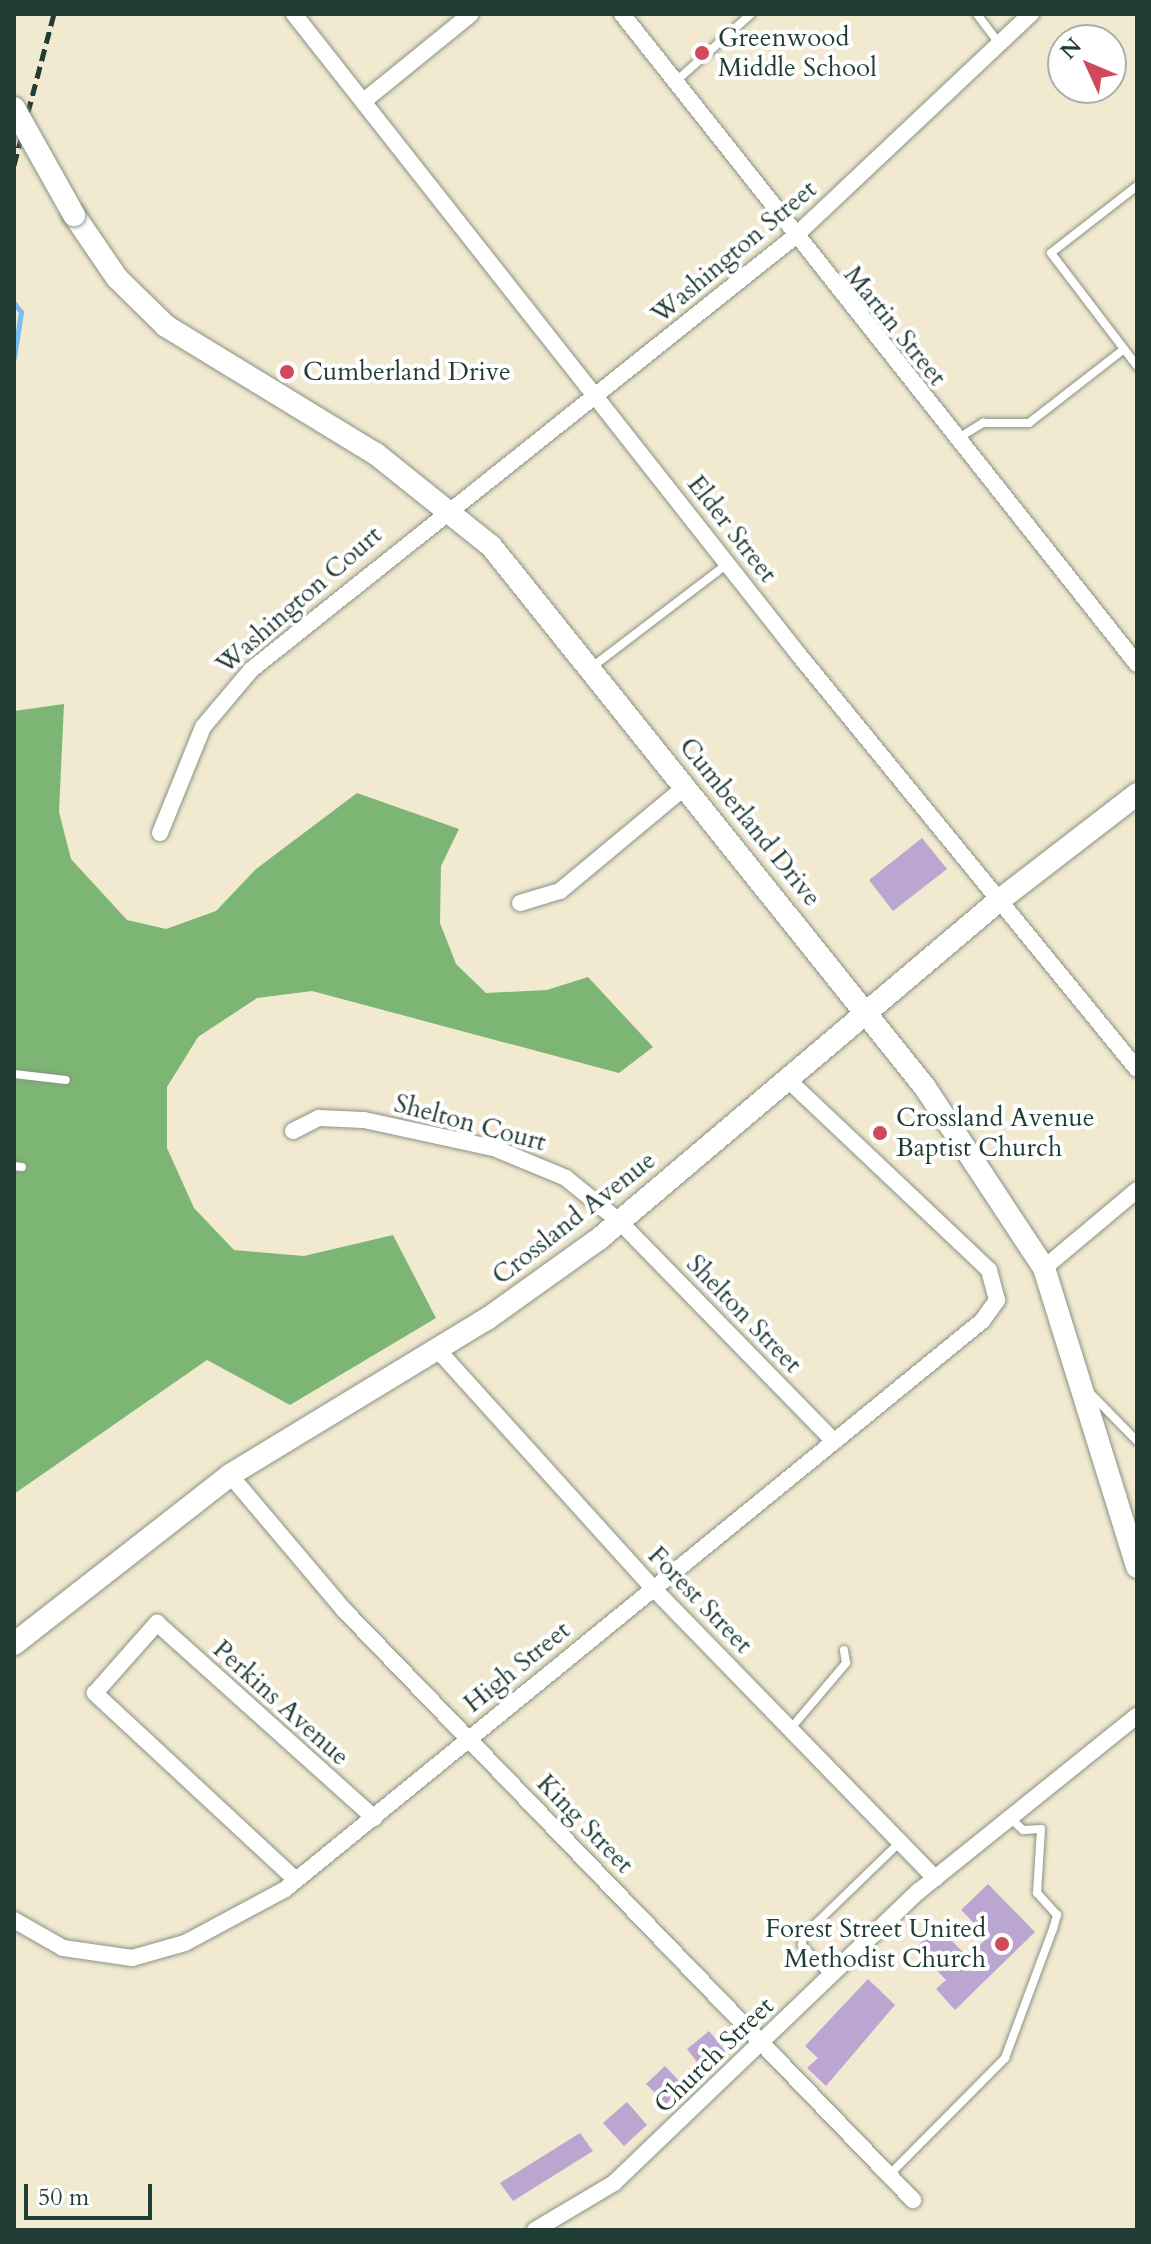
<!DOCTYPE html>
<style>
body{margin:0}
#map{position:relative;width:1151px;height:2244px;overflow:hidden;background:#f2e9d1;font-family:Cardo,serif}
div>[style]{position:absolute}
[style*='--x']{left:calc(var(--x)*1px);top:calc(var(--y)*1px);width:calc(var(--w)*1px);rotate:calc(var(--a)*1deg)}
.forest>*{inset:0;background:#7db674}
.stream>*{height:5px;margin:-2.5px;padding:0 2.5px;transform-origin:2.5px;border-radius:2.5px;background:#7abdf0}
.building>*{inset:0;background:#bba6d1}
.roads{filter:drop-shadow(0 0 2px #889382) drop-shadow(0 0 2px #889382)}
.lane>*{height:8px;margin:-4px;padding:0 4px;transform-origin:4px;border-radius:4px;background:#fff}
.street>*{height:16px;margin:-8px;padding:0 8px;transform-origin:8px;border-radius:8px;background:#fff}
.secondary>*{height:22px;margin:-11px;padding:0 11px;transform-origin:11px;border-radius:11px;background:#fff}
.rail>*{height:5px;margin-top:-2.5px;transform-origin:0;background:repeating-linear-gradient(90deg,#1f3d34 0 12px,transparent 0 18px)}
.bridges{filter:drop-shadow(0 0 2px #889382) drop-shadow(0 0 2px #889382)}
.secondary-bridge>*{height:22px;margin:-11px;padding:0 11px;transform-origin:11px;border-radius:11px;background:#fff}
.dots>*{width:22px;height:22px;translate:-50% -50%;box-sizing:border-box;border:4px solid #fff;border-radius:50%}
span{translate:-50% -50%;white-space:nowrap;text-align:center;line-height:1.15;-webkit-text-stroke:8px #fff;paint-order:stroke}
.poi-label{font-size:26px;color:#1f3d34}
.left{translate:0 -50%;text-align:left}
.right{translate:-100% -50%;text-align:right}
.street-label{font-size:26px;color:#1f3d34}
.frame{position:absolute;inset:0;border:16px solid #1f3d34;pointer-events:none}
.north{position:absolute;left:1047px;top:24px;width:80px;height:80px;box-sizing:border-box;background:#fff;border:2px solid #a5b1ae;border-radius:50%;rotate:314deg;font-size:22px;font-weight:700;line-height:32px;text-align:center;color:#1f3d34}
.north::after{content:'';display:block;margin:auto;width:28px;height:36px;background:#d1495b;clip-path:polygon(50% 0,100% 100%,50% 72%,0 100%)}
.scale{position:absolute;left:24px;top:2184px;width:128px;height:36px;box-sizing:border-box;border:4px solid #1f3d34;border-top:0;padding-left:10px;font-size:24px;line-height:28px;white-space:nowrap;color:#1f3d34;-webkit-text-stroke:6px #fff;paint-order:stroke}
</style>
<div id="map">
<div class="forest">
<i style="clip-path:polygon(64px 704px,59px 812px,71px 859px,127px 920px,166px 929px,216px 911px,256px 869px,357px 793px,459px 829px,441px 866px,440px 923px,456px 964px,486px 993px,547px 990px,588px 977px,653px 1047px,619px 1073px,312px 991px,257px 998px,198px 1037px,167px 1087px,167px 1148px,194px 1208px,234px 1250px,304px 1256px,393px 1235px,436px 1318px,290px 1405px,207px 1360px,14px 1494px,14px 711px)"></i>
</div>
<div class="stream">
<i style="--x:14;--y:303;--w:11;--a:52"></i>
<i style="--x:21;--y:312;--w:46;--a:98.8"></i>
</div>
<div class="building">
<i style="clip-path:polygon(922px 838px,947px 869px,893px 911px,869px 880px)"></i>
<i style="clip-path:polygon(988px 1884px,1035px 1932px,955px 2010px,936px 1989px,946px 1980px,915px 1948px,938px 1927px,968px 1957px,988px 1937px,961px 1910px)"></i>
<i style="clip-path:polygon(868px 1979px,895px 2005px,826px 2086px,807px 2068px,818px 2058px,805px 2046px)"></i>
<i style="clip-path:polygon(709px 2031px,727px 2053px,704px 2071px,687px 2049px)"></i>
<i style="clip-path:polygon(665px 2066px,684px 2086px,666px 2104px,646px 2084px)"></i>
<i style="clip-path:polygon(627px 2102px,647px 2125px,624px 2146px,603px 2123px)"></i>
<i style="clip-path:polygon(580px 2133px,593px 2151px,513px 2201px,500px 2183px)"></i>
</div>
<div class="roads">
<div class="lane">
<i style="--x:977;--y:14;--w:38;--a:53"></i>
<i style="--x:675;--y:82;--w:102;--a:-41.8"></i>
<i style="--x:1137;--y:186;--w:109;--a:142.1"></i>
<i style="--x:1051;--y:253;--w:142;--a:52.7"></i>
<i style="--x:957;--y:439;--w:31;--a:-32"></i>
<i style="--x:983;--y:423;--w:46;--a:0"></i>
<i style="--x:1029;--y:423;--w:120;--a:-37.9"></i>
<i style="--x:592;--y:667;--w:170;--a:-37.3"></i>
<i style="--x:14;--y:1074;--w:52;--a:6.6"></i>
<i style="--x:14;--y:1166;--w:8;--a:7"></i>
<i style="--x:1090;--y:1393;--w:67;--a:45.6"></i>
<i style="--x:792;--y:1727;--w:84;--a:-49.8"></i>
<i style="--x:846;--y:1663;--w:13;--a:-99"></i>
<i style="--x:830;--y:1976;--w:42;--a:-132.1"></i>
<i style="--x:802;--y:1945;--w:9;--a:-84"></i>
<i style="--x:803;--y:1936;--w:135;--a:-44.1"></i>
<i style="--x:889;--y:2175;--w:165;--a:-45.2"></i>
<i style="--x:1005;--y:2058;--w:138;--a:-69.6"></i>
<i style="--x:1053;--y:1929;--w:15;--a:-74"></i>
<i style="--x:1057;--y:1915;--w:30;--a:-132"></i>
<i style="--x:1037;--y:1893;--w:64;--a:-86.4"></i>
<i style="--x:1041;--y:1829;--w:18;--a:177"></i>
<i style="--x:1023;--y:1830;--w:18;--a:-137"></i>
</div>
<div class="street">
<i style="--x:294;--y:14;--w:816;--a:51.77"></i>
<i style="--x:799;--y:655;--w:534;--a:50.77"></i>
<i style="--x:622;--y:14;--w:829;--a:51.61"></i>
<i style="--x:365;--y:100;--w:136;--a:-39.1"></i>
<i style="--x:160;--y:833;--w:114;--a:-67.9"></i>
<i style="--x:203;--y:727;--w:75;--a:-49.9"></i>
<i style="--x:251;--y:670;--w:693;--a:-38.56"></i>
<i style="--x:793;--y:238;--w:327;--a:-43.3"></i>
<i style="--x:520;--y:903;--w:42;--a:-16.7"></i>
<i style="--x:560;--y:891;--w:164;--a:-39.8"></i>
<i style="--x:293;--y:1131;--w:29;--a:-27"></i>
<i style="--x:319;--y:1118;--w:45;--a:2.5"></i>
<i style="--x:364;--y:1120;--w:133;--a:12.2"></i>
<i style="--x:494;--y:1148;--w:78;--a:22.6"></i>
<i style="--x:566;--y:1178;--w:68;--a:39.1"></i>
<i style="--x:619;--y:1221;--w:308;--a:45.7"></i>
<i style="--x:1044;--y:1268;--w:121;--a:-40"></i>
<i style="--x:437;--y:1349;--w:322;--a:47.9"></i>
<i style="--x:653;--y:1588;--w:405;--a:45.8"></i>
<i style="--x:230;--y:1475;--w:177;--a:49.8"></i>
<i style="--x:344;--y:1610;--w:820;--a:46.04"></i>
<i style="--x:296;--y:1880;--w:275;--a:-137.1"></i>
<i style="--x:95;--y:1693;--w:94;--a:-48.5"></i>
<i style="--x:157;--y:1623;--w:292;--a:41.9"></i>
<i style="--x:14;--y:1920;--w:56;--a:29.7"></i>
<i style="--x:63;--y:1948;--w:70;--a:8.2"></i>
<i style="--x:132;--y:1958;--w:55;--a:-15.8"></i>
<i style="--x:185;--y:1943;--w:112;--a:-28.2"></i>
<i style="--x:284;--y:1890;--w:901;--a:-39.19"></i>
<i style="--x:982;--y:1321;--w:26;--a:-54"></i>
<i style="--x:997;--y:1300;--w:31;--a:-105"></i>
<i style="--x:989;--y:1270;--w:275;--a:-136.6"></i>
<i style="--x:535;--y:2230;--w:92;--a:-30.7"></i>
<i style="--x:614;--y:2183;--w:422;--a:-43.8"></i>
<i style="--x:919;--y:1891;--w:280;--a:-38.8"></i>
</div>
<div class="secondary">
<i style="--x:74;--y:215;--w:76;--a:55.7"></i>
<i style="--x:117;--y:278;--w:69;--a:44.4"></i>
<i style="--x:166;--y:326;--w:246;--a:31.4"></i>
<i style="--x:376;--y:454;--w:147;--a:38.7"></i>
<i style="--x:491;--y:546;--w:692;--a:51.28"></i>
<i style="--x:924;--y:1086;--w:218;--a:56.6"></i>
<i style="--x:1044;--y:1268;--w:313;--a:72.7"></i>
<i style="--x:14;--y:1644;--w:274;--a:-38"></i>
<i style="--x:230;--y:1475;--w:301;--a:-31.3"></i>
<i style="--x:487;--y:1319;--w:139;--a:-35.6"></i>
<i style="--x:600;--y:1238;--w:520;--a:-40.24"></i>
<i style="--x:997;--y:902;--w:177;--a:-37.6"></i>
</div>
</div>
<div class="rail">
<i style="--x:14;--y:165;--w:156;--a:-75.2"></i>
</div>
<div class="bridges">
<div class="secondary-bridge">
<i style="--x:14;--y:108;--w:123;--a:60.7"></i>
</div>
</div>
<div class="dots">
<i style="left:702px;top:53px;background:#d1495b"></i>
<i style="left:287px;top:372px;background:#d1495b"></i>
<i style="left:880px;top:1133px;background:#d1495b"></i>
<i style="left:1002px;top:1944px;background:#d1495b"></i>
</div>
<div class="poi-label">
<span class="left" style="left:718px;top:53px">Greenwood<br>Middle School</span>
<span class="left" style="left:303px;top:372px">Cumberland Drive</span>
<span class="left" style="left:896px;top:1133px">Crossland Avenue<br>Baptist Church</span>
<span class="right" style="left:986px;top:1944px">Forest Street United<br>Methodist Church</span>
</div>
<div class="street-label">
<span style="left:734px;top:252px;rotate:-40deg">Washington Street</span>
<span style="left:895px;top:326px;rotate:51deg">Martin Street</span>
<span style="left:732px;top:529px;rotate:52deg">Elder Street</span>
<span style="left:299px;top:600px;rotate:-41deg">Washington Court</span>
<span style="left:750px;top:822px;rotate:51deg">Cumberland Drive</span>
<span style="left:470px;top:1123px;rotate:15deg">Shelton Court</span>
<span style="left:574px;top:1218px;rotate:-38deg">Crossland Avenue</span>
<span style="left:744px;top:1314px;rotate:46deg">Shelton Street</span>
<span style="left:700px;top:1600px;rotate:46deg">Forest Street</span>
<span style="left:517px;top:1667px;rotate:-39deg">High Street</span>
<span style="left:281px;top:1703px;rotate:42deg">Perkins Avenue</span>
<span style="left:585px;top:1824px;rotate:46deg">King Street</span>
<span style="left:714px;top:2055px;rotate:-44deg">Church Street</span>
</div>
<div class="frame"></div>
<div class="north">N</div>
<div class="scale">50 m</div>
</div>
